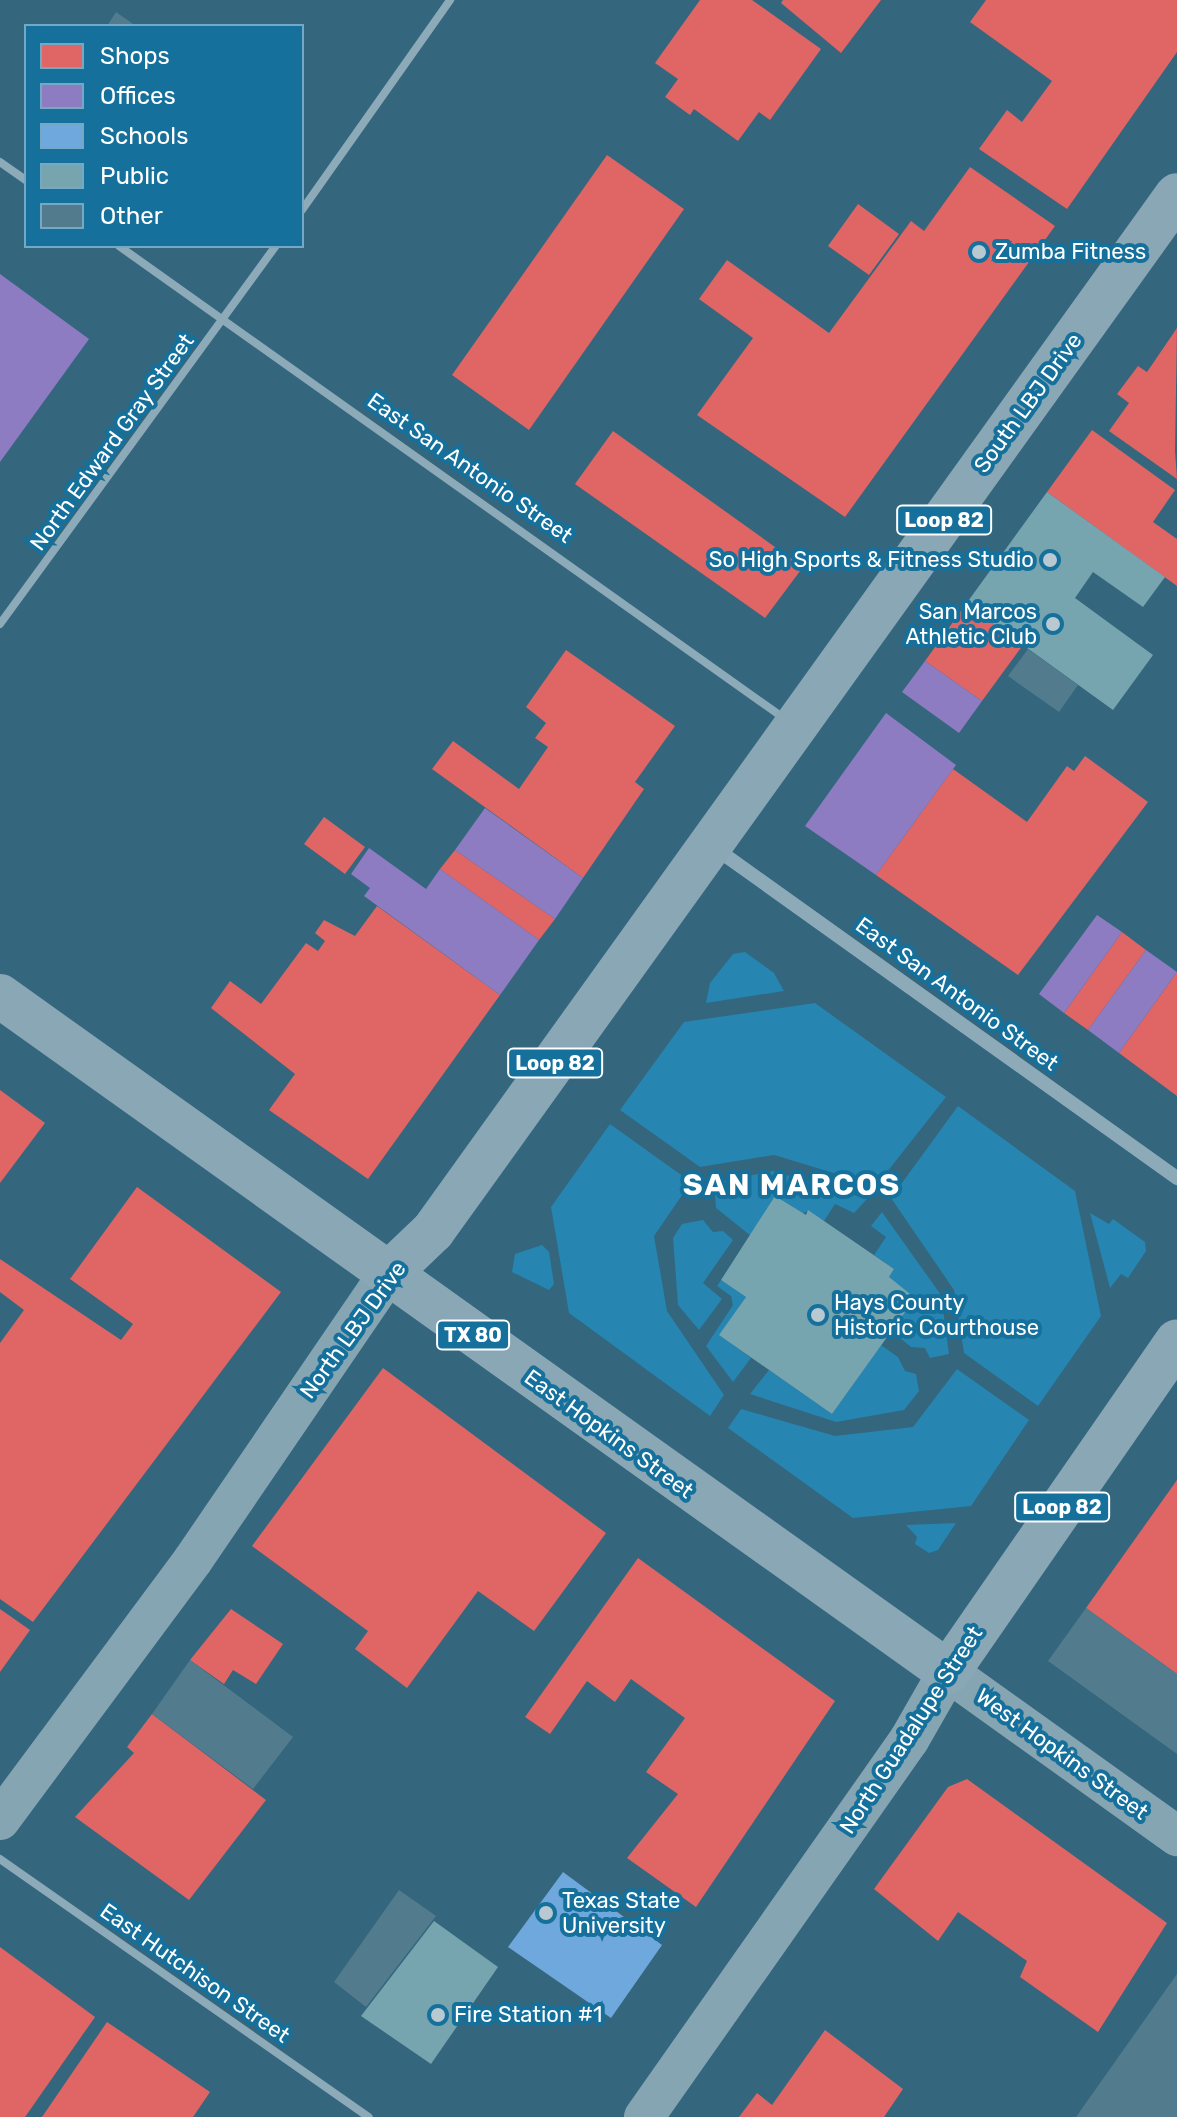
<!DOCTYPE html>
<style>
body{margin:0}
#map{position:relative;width:1177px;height:2117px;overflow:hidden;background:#34667d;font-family:Rubik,sans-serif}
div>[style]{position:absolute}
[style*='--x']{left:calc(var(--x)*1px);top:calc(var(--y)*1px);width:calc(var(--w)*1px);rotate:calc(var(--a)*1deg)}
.green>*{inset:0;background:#2685b1}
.shops>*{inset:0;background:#e06666}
.offices>*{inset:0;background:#8e7cc3}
.schools>*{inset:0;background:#6fa8dc}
.public>*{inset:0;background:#76a5af}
.building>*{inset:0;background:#537b8e}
.minor>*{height:8px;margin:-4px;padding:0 4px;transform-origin:4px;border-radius:4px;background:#8caab8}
.tertiary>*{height:14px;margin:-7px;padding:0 7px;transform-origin:7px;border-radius:7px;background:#8caab8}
.secondary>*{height:40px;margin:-20px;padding:0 20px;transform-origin:20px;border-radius:20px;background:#86a5b3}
.primary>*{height:44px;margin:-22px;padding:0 22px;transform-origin:22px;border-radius:22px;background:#89a7b5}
.dots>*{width:22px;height:22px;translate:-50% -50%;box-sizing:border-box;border:4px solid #15709c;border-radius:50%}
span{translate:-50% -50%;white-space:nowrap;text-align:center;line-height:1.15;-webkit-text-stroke:8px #15709c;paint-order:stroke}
.shield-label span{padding:2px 6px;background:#15709c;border:2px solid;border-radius:6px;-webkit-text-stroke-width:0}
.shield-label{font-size:20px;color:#fff;font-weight:700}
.poi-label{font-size:22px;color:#fff}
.left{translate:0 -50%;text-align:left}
.right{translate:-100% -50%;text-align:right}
.street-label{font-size:22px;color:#fff}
.district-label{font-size:30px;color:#fff;font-weight:700;letter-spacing:2px}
.legend{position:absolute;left:24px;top:24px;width:280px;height:224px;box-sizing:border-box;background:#15709c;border:2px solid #73a9c4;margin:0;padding:10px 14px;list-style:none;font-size:24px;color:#fff}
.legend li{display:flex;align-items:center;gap:16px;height:40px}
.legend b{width:40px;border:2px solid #73a9c4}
</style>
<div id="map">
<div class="green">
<i style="clip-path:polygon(745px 952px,774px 973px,784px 991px,706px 1003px,710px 983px,733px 954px)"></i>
<i style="clip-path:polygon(815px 1003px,946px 1097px,876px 1186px,774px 1155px,700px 1167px,620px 1110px,684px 1022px)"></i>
<i style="clip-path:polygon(958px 1106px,1075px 1191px,1101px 1316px,1038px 1406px,964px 1353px,954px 1290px,891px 1198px)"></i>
<i style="clip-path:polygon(610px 1124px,691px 1182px,654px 1236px,667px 1311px,724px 1395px,710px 1416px,569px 1313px,551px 1207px)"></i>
<i style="clip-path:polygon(773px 1171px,867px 1199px,854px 1213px,835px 1204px,824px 1221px,808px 1211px,751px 1236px,716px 1208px,714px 1183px)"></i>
<i style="clip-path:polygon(882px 1212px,941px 1295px,949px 1354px,930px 1358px,925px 1348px,911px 1347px,891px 1331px,889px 1277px,894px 1269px,874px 1255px,886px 1237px,871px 1226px)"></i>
<i style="clip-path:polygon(1090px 1213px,1109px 1224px,1113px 1219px,1145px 1242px,1146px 1251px,1128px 1278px,1121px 1274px,1110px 1288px)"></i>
<i style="clip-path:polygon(703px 1220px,713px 1232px,723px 1231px,733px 1240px,703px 1283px,722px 1299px,699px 1330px,678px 1305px,673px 1238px,682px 1224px)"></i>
<i style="clip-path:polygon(542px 1245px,549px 1252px,554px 1284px,549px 1290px,512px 1272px,515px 1254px)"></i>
<i style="clip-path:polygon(721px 1280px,746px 1297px,720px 1335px,751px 1358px,733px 1382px,706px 1346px,733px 1305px,731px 1296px,717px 1286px)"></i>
<i style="clip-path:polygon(881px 1345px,898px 1357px,905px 1371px,916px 1374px,919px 1391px,904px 1410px,836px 1422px,750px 1394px,769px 1370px,832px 1414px)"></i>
<i style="clip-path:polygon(957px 1369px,1029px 1420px,971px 1506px,853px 1518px,728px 1428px,741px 1409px,835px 1436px,913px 1427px)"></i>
<i style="clip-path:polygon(956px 1523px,938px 1550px,929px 1553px,915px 1544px,917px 1537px,906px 1525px)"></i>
</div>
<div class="shops">
<i style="clip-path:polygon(700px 0,752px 0,821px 49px,770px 120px,759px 112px,738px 141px,694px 109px,690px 115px,665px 97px,678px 79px,655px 63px)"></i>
<i style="clip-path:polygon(783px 0,881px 0,841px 53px,781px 3px)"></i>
<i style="clip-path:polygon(986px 0,1177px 0,1177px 52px,1067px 209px,979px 149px,1007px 110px,1022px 122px,1052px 81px,970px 22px)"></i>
<i style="clip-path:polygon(607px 155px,684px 209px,529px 430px,452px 375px)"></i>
<i style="clip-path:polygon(970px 167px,1055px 226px,845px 517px,697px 415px,753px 338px,699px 299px,727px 260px,829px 333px,911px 221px,924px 231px)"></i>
<i style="clip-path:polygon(858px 204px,899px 234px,869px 275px,828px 246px)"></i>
<i style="clip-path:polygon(1177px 328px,1175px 451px,1177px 479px,1109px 431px,1129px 403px,1117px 394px,1138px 366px,1147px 372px)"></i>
<i style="clip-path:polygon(1092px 430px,1175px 490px,1153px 522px,1177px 539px,1177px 586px,1047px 492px)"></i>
<i style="clip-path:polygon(613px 431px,803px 567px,765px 618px,575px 484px)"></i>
<i style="clip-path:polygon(966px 604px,1023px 645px,982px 701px,925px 661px)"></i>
<i style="clip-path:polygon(566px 650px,675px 726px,635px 782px,644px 789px,583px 878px,432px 769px,453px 741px,519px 789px,548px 747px,535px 738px,546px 723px,526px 707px)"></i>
<i style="clip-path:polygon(1085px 756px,1148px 802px,1018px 975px,876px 875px,953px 769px,1027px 822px,1067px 766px,1074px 771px)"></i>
<i style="clip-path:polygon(324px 817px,365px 847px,345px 874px,304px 844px)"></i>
<i style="clip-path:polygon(455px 850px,555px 919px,539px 940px,440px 869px)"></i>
<i style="clip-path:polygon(377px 906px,500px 995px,368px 1179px,269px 1110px,295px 1074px,211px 1008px,230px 981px,261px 1004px,306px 943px,318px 951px,325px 941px,315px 933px,324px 920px,355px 936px)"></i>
<i style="clip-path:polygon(1122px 932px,1146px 950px,1088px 1030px,1064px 1013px)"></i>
<i style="clip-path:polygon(1177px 972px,1177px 1096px,1119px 1053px)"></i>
<i style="clip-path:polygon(0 1090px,45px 1123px,0 1183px)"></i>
<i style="clip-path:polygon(137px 1187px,281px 1292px,33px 1622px,0 1599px,0 1343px,24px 1310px,0 1292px,0 1259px,121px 1340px,133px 1324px,70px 1279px)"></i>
<i style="clip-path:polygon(383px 1368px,606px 1533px,534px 1631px,478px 1591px,407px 1688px,355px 1649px,368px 1631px,252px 1546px)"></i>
<i style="clip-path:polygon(1177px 1480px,1177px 1674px,1086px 1608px)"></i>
<i style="clip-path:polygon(638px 1558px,835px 1701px,696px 1907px,627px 1858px,678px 1794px,646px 1772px,685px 1718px,631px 1679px,615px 1702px,587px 1681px,550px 1734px,525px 1717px)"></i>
<i style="clip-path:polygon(0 1609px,30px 1630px,0 1672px)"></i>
<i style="clip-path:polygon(231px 1609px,283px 1644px,256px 1684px,233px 1670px,224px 1684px,190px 1660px)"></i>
<i style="clip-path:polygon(152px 1714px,266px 1800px,189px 1900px,75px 1817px,134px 1753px,127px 1747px)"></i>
<i style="clip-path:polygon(967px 1779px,1167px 1923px,1098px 2032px,1020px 1977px,1027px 1961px,958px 1912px,938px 1941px,874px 1889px,948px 1787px)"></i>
<i style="clip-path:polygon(0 1947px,95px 2017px,25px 2117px,0 2117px)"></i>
<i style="clip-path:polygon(107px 2022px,210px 2092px,193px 2117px,42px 2117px)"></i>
<i style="clip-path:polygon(825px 2030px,903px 2089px,884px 2117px,739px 2117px,757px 2093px,772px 2105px)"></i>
</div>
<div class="offices">
<i style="clip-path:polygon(0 274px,89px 339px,0 462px)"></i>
<i style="clip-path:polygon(925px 661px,982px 701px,959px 733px,902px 692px)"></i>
<i style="clip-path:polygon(886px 713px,956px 765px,876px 875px,805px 826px)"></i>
<i style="clip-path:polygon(485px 808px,583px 878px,555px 919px,455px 850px)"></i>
<i style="clip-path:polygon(369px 848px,426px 889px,440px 869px,539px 940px,500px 995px,364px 896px,370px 888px,351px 874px)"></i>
<i style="clip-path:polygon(1097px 915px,1122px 932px,1064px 1013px,1039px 994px)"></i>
<i style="clip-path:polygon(1146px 950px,1177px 972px,1119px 1053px,1088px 1030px)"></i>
</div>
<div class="schools">
<i style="clip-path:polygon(563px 1872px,662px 1945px,611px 2018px,508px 1947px)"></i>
</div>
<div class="public">
<i style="clip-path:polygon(1047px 492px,1165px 577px,1143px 607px,1093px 572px,1075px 598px,1153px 655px,1113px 710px,966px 604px)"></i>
<i style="clip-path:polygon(775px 1196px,806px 1215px,808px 1210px,894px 1269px,889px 1277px,915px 1298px,832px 1414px,719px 1335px,746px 1297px,721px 1280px)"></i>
<i style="clip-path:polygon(434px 1921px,498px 1967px,431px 2064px,361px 2016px)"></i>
</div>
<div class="building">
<i style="clip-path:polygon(116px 12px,136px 26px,107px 26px)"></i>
<i style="clip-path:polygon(1028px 649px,1078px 685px,1059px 712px,1008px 676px)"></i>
<i style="clip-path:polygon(1086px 1608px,1177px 1674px,1177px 1754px,1048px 1661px)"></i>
<i style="clip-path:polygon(190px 1660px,293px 1737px,253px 1789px,152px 1714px)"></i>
<i style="clip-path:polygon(399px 1890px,436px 1916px,366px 2007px,334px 1982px)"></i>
<i style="clip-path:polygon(1177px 1974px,1177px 2117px,1076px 2117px)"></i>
</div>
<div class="minor">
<i style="--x:0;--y:162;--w:32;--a:35"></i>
<i style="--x:302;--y:210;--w:257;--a:-54.8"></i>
<i style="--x:119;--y:246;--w:817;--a:35.38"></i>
<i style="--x:0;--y:624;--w:468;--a:-53.9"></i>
<i style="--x:0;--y:1859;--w:450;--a:35"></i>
</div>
<div class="tertiary">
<i style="--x:715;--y:848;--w:568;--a:35.54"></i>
</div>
<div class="secondary">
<i style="--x:0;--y:1820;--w:324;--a:-53.4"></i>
<i style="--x:193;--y:1560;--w:348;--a:-55.7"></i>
<i style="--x:644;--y:2117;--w:461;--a:-54.9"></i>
<i style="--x:909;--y:1740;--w:78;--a:-60.2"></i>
<i style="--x:948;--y:1672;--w:282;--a:35.6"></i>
</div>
<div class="primary">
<i style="--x:0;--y:996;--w:1164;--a:35.49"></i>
<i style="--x:948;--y:1672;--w:402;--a:-55.3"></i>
<i style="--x:389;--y:1273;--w:61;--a:-43.7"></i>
<i style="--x:433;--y:1231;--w:1275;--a:-54.32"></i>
</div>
<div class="dots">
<i style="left:979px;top:252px;background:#b8c9d2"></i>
<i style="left:1050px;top:560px;background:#b8c9d2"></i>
<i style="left:1053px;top:624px;background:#b8c9d2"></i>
<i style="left:818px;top:1315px;background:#b8c9d2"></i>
<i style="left:546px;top:1913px;background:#b8c9d2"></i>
<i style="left:438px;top:2015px;background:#b8c9d2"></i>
</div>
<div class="shield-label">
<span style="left:944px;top:520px">Loop 82</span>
<span style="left:555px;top:1063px">Loop 82</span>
<span style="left:473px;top:1335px">TX 80</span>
<span style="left:1062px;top:1507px">Loop 82</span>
</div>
<div class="poi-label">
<span class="left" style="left:995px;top:252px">Zumba Fitness</span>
<span class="right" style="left:1034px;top:560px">So High Sports &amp; Fitness Studio</span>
<span class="right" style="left:1037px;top:624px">San Marcos<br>Athletic Club</span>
<span class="left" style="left:834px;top:1315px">Hays County<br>Historic Courthouse</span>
<span class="left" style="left:562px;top:1913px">Texas State<br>University</span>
<span class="left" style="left:454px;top:2015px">Fire Station #1</span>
</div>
<div class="street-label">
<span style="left:1028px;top:403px;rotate:-54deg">South LBJ Drive</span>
<span style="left:112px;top:442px;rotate:-54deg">North Edward Gray Street</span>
<span style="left:470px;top:468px;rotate:35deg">East San Antonio Street</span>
<span style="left:957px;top:994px;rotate:36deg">East San Antonio Street</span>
<span style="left:353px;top:1330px;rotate:-54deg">North LBJ Drive</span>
<span style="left:609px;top:1434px;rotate:36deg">East Hopkins Street</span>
<span style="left:911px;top:1730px;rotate:-57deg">North Guadalupe Street</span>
<span style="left:1062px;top:1754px;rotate:36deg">West Hopkins Street</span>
<span style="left:195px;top:1973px;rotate:35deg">East Hutchison Street</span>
</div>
<div class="district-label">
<span style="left:792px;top:1185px">SAN MARCOS</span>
</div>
<ul class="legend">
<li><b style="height:22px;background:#e06666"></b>Shops</li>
<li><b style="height:22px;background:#8e7cc3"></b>Offices</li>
<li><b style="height:22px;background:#6fa8dc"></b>Schools</li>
<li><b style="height:22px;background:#76a5af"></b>Public</li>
<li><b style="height:22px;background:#537b8e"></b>Other</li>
</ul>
</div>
